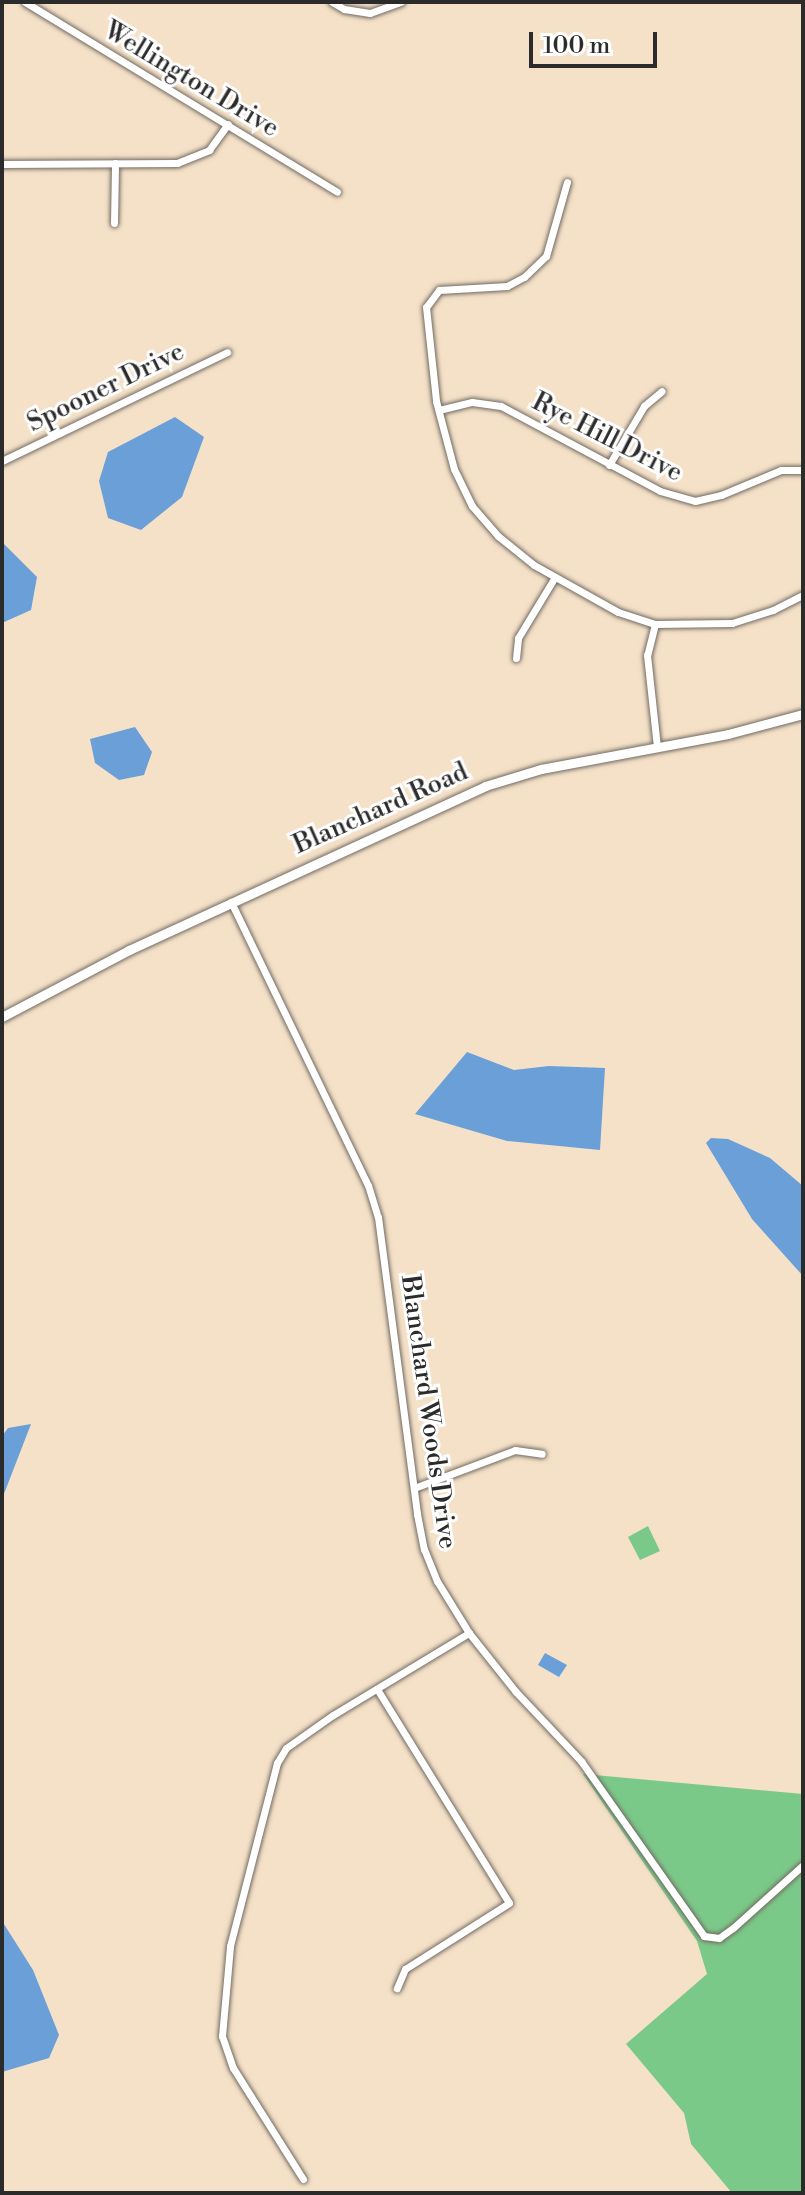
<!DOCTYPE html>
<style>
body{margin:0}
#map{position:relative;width:805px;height:2195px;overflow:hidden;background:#f5e1c8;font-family:"Libre Bodoni",serif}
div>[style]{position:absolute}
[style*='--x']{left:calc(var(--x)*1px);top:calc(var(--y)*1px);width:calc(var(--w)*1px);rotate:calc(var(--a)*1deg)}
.green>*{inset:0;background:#7bc989}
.water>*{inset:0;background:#6aa0d7}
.roads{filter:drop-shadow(0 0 2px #726b62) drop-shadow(0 0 2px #726b62)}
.minor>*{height:7px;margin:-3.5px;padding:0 3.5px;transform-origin:3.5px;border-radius:3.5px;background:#fff}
.tertiary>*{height:9px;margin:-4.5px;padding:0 4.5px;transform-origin:4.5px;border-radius:4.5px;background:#fff}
span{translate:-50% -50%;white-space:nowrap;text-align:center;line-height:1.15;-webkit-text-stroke:6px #fff;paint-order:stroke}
.street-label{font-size:26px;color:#2b2b2b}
.frame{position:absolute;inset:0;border:4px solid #2b2b2b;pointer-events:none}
.scale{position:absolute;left:529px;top:32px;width:128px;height:36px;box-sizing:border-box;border:4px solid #2b2b2b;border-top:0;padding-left:10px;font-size:24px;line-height:28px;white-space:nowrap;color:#2b2b2b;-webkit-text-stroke:6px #fff;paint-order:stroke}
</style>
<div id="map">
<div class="green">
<i style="clip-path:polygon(648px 1526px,660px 1551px,640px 1560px,628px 1537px)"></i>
<i style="clip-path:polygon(583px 1774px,803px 1794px,803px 2193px,732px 2193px,691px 2144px,684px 2113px,626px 2044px,707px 1974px,697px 1941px)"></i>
</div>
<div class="water">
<i style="clip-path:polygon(175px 417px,204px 437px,182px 497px,141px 530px,108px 518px,99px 481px,108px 452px)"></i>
<i style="clip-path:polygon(2px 542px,37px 577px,31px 610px,2px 623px)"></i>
<i style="clip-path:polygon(135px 727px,152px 752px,144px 775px,119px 780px,95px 763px,90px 739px)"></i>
<i style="clip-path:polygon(467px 1052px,514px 1070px,549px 1066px,605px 1068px,600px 1150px,507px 1141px,415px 1114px)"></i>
<i style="clip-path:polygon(711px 1138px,728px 1139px,770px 1158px,803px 1186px,803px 1276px,752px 1219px,706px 1143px)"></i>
<i style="clip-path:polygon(31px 1424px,2px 1499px,2px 1436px,8px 1428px)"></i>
<i style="clip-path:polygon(545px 1653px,567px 1665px,559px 1677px,538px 1665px)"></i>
<i style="clip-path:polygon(2px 1921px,33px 1970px,59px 2035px,49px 2058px,2px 2072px)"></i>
</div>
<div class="roads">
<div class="minor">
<i style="--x:25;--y:2;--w:365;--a:31.3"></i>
<i style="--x:332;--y:2;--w:14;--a:30"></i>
<i style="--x:344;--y:9;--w:26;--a:9"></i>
<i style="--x:370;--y:13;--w:33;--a:-20"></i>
<i style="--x:2;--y:164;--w:175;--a:-0.3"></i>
<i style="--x:177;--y:163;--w:35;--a:-22"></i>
<i style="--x:209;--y:150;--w:32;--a:-54"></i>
<i style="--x:567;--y:182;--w:77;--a:105.8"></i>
<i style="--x:546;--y:256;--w:30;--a:136"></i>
<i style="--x:524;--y:277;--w:19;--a:152"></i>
<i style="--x:507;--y:286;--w:68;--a:176.6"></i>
<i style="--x:439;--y:290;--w:21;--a:127"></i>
<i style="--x:426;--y:307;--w:95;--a:83.9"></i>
<i style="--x:436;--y:401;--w:70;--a:75.2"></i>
<i style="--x:454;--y:469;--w:41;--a:64.1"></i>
<i style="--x:472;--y:506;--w:40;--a:49"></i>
<i style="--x:498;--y:536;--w:46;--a:38.9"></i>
<i style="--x:534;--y:565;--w:96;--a:29.2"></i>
<i style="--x:618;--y:612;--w:39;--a:18"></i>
<i style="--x:655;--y:624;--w:77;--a:-0.7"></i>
<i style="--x:732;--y:623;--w:43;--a:-17.6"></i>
<i style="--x:773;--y:610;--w:34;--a:-27"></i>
<i style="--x:114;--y:223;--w:60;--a:-89"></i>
<i style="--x:439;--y:410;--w:34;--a:-14"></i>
<i style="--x:472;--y:402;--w:29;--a:8"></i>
<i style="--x:501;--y:406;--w:180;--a:28.1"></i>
<i style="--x:660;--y:491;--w:36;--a:16"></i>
<i style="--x:695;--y:501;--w:27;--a:-13"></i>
<i style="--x:721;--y:495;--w:65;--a:-22.6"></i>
<i style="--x:781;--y:470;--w:22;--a:0"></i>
<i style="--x:2;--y:461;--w:250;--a:-25.8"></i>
<i style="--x:609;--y:465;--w:69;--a:-59.3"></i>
<i style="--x:644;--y:406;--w:23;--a:-40"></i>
<i style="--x:655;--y:624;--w:32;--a:104"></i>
<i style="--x:647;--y:655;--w:93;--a:83.8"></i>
<i style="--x:516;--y:658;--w:20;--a:-84"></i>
<i style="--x:518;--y:638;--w:71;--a:-58.8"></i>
<i style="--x:231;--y:902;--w:314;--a:64.2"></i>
<i style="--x:368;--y:1185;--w:34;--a:73"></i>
<i style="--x:378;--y:1217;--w:300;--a:82.5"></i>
<i style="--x:417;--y:1514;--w:36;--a:79"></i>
<i style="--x:424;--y:1549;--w:35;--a:68"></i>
<i style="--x:437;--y:1581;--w:61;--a:58.4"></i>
<i style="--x:469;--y:1633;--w:75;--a:51.5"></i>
<i style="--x:516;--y:1692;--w:95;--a:46.7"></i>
<i style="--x:581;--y:1761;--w:214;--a:54.9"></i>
<i style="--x:704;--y:1936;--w:15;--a:8"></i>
<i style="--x:719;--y:1938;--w:17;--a:-36"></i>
<i style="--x:733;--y:1928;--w:94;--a:-42"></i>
<i style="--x:414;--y:1488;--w:108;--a:-20.6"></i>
<i style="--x:515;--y:1450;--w:27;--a:8"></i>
<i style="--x:377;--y:1689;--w:251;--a:58.3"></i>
<i style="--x:509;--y:1903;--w:123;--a:147.6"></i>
<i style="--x:405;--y:1969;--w:21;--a:113"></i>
<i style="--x:303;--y:2179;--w:131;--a:-122.2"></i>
<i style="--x:233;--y:2068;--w:34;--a:-109"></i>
<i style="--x:222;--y:2036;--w:90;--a:-84.9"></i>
<i style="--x:230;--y:1946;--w:189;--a:-75.6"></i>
<i style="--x:277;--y:1763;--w:17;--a:-59"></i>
<i style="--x:286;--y:1748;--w:57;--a:-35.1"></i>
<i style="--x:333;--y:1715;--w:159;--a:-31.1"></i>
</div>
<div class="tertiary">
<i style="--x:2;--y:1017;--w:144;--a:-27.8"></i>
<i style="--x:129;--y:950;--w:392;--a:-24.7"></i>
<i style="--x:485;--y:786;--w:59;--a:-16.9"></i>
<i style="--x:541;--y:769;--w:190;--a:-10.6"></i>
<i style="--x:728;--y:734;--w:78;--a:-14.9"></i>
</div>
</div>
<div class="street-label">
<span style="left:191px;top:80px;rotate:31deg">Wellington Drive</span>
<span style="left:106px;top:388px;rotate:-26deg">Spooner Drive</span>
<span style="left:607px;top:438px;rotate:27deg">Rye Hill Drive</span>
<span style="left:381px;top:809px;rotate:-24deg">Blanchard Road</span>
<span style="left:428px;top:1412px;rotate:82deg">Blanchard Woods Drive</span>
</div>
<div class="frame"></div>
<div class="scale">100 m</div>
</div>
